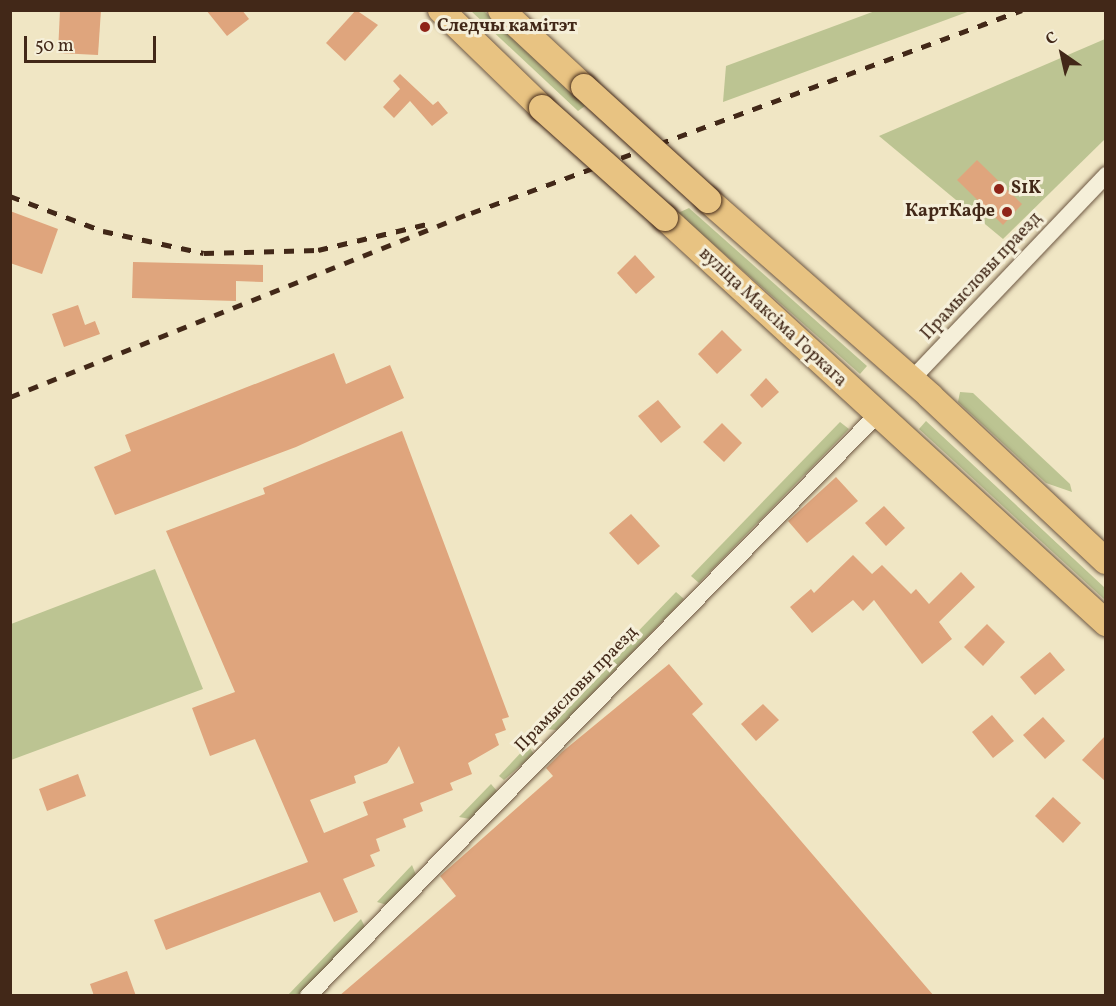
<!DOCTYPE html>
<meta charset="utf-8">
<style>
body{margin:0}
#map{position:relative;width:1116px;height:1006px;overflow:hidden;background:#f0e6c4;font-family:Vollkorn,serif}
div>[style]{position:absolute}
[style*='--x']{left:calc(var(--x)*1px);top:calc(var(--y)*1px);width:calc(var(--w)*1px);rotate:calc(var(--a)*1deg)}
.green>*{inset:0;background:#bcc492}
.building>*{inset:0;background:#dfa57d}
.roads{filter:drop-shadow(0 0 2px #6e5843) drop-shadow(0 0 2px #6e5843)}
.street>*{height:16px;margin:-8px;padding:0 8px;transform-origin:8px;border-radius:8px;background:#f5efd9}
.primary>*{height:26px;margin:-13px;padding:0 13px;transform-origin:13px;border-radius:13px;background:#e8c382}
.rail>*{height:4.5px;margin-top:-2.25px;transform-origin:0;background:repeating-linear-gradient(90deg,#422818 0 10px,transparent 0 20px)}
.bridges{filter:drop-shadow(0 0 2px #422818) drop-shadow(0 0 2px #422818)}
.primary-bridge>*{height:26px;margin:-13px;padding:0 13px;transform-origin:13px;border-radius:13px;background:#e8c382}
.dots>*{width:16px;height:16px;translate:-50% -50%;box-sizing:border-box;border:3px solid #f5efd9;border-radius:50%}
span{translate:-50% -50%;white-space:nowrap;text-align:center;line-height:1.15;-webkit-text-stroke:6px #f5efd9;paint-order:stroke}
.poi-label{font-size:18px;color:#422818;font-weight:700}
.left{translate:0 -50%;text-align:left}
.right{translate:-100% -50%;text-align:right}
.street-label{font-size:18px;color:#422818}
.frame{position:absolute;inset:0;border:12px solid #422818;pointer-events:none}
.north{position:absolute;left:1032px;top:24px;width:60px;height:60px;-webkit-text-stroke:4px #f5efd9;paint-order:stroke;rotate:326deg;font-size:16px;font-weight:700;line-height:24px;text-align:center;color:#422818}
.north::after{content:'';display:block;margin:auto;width:21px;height:27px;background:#422818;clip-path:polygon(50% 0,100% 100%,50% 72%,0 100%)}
.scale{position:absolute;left:24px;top:36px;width:132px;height:27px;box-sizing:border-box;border:3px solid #422818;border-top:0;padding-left:8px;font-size:18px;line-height:21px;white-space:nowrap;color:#422818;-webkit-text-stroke:4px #f5efd9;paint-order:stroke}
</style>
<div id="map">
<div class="green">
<i style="clip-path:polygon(471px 11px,484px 11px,585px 106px,578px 111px)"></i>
<i style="clip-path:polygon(875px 11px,970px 11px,723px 102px,726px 66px)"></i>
<i style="clip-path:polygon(1105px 39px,1105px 139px,1003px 239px,879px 136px)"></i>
<i style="clip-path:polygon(689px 208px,867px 366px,860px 374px,678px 213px)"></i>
<i style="clip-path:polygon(960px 392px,973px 393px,1070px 484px,1072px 492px,1046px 483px,958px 402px)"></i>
<i style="clip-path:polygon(926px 421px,1105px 588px,1105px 600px,919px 429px)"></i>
<i style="clip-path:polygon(840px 422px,849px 429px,699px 583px,691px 576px)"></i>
<i style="clip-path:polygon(155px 569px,203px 689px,11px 760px,11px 624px)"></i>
<i style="clip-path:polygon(676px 592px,684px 599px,557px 730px,544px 729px)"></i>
<i style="clip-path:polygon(528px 745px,534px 754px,504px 780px,499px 776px)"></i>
<i style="clip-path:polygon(491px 784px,497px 791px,470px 819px,459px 817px)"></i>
<i style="clip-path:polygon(412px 865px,416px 875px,387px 905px,377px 902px)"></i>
<i style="clip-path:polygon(361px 919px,365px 927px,299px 995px,287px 996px)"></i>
</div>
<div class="building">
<i style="clip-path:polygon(60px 10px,101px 10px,98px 55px,58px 53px)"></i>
<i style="clip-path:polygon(206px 10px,242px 10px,249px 19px,227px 36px)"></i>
<i style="clip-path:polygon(356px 10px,378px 25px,345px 61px,326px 43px)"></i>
<i style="clip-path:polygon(400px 74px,433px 105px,438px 101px,448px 113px,432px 126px,410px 101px,394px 118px,383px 107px,400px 89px,393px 81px)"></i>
<i style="clip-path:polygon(977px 160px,1022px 204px,1003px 225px,957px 180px)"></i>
<i style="clip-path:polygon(10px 211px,58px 229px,42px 274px,10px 263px)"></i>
<i style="clip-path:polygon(635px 255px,655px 277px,636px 294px,617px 273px)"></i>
<i style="clip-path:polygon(133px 262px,263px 265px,263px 282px,236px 281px,236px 301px,132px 298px)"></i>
<i style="clip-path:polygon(78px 305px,85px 325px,95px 321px,100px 334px,64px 347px,52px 314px)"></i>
<i style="clip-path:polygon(722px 330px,742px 350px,717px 374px,698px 354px)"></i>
<i style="clip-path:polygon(334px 353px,346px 384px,390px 365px,404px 398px,296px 447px,115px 515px,94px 467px,131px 451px,125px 435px)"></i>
<i style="clip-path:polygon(766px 378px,779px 392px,762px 408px,750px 395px)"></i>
<i style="clip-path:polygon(658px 400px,681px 427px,661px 443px,638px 416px)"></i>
<i style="clip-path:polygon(722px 423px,742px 443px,724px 462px,703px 442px)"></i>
<i style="clip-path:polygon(evenodd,402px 431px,509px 717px,502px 719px,506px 730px,495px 734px,499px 745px,468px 763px,472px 774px,450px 783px,453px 790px,420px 803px,423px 811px,403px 819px,406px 827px,376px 839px,380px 851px,370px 855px,375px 866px,343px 879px,358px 912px,334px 922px,320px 892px,166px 950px,154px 920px,308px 862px,255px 739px,210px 756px,192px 708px,235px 692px,166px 531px,265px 494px,263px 488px,402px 431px,399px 746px,414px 783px,363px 802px,368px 815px,324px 833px,310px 800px,356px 783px,354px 776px,387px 763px,399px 746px)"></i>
<i style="clip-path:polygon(836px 477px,858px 501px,807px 543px,788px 521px)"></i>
<i style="clip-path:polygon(884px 506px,905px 528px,886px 546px,865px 523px)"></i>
<i style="clip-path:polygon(631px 514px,660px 546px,638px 565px,609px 533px)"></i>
<i style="clip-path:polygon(853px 555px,872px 574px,882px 565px,911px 594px,916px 589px,929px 604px,961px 572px,975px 587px,939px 622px,952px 639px,922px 664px,874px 600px,863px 611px,853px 600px,812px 633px,790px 607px,811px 589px,814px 593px)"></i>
<i style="clip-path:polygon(987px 624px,1005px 642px,983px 666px,964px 647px)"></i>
<i style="clip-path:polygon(1050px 652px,1065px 670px,1035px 695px,1020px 677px)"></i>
<i style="clip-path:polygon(669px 664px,703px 704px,692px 714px,934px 996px,339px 996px,456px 896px,440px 876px,553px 776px,546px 768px,562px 752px)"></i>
<i style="clip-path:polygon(763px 704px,779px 720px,756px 741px,741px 724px)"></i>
<i style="clip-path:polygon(992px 715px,1014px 741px,993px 758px,972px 732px)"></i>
<i style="clip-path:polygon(1043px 717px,1065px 741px,1045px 759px,1023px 735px)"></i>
<i style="clip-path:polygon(1106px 735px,1106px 782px,1082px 760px)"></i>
<i style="clip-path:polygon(78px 774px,86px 796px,47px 811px,39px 789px)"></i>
<i style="clip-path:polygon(1053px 797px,1081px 823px,1063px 843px,1035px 816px)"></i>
<i style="clip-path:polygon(127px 971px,136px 996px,94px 996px,90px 984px)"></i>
</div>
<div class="roads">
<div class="street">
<i style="--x:912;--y:379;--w:282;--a:-46.4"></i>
<i style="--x:308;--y:996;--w:813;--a:-45.6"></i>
</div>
<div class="primary">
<i style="--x:441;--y:10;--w:141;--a:44.1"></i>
<i style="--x:501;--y:10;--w:113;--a:42.9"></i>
<i style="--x:708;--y:200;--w:296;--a:41.4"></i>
<i style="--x:930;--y:396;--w:241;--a:43.2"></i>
<i style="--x:665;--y:218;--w:599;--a:42.56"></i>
</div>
</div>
<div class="rail">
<i style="--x:10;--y:196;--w:99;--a:20.6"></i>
<i style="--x:103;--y:231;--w:103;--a:12.3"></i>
<i style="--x:204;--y:253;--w:114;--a:-1.5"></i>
<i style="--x:318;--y:250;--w:112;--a:-13.4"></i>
<i style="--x:10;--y:397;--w:496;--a:-21.8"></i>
<i style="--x:471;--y:213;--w:587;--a:-20.22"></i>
</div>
<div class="bridges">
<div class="primary-bridge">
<i style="--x:584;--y:87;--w:168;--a:42.3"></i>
<i style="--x:542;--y:108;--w:165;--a:41.8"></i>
</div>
</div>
<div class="dots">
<i style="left:425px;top:27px;background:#8f2418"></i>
<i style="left:999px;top:189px;background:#8f2418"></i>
<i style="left:1007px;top:212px;background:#8f2418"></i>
</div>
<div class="poi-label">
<span class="left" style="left:437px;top:27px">Следчы камітэт</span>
<span class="left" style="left:1011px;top:189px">S1K</span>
<span class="right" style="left:995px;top:212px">КартКафе</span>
</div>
<div class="street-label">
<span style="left:982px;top:277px;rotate:-47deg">Прамысловы праезд</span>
<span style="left:772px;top:318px;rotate:43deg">вуліца Максіма Горкага</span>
<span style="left:577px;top:690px;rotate:-46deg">Прамысловы праезд</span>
</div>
<div class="frame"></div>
<div class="north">С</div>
<div class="scale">50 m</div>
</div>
